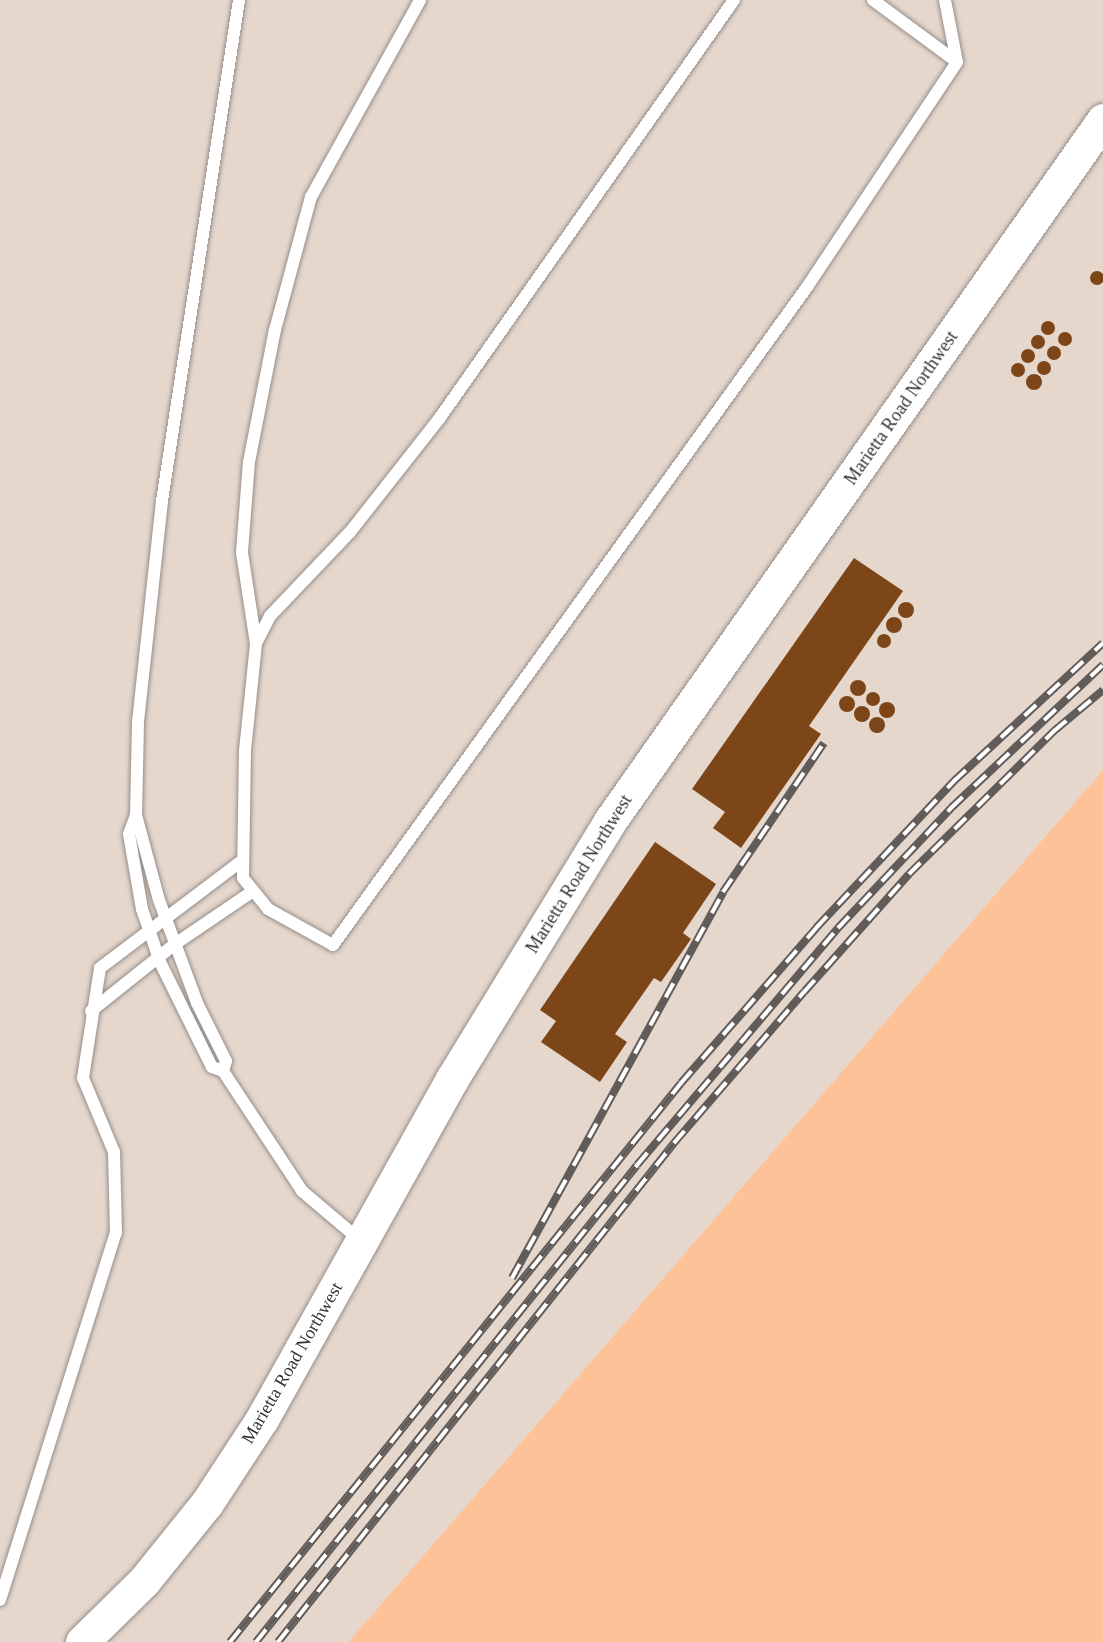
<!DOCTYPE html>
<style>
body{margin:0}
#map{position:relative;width:1103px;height:1642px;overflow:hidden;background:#ede5e0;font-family:"Times New Roman",serif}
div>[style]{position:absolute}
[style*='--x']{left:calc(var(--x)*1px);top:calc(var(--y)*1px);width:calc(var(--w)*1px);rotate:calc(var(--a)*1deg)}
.built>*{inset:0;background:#e6d7cd}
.green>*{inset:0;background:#fec298}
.building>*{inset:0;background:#7d4618}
.round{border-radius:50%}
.roads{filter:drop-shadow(0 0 2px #958e89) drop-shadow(0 0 2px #958e89)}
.lane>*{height:12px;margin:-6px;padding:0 6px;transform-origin:6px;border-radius:6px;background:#fff}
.secondary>*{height:33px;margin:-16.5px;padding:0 16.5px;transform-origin:16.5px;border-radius:16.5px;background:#fff}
.rail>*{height:8px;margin-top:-4px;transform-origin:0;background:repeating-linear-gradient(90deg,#fff 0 16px,#615c5a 0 32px);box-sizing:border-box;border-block:2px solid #615c5a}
span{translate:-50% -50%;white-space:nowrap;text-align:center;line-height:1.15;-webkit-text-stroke:7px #fff;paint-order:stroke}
.street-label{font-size:18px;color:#363331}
</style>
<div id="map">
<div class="built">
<i style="clip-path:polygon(0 0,1103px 0,1103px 770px,349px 1642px,0 1642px)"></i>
</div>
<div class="green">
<i style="clip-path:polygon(1103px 770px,1103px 1642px,349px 1642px,352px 1638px)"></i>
</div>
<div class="building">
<i class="round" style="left:1090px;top:271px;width:14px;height:14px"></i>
<i class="round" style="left:1041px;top:321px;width:14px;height:14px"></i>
<i class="round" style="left:1058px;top:332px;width:14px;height:14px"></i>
<i class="round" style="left:1031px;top:335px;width:14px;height:14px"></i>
<i class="round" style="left:1047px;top:346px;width:14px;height:14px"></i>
<i class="round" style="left:1021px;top:349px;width:14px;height:14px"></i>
<i class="round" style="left:1037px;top:361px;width:14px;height:14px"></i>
<i class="round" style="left:1011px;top:363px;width:14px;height:14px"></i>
<i class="round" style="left:1026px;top:374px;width:16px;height:16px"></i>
<i style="clip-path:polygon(854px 558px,903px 591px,809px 726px,821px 734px,741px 848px,713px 828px,725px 812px,692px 789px)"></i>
<i class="round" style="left:898px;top:602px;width:16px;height:16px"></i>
<i class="round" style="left:886px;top:617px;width:16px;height:16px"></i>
<i class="round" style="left:877px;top:634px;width:14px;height:14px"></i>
<i class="round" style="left:850px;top:680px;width:16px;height:16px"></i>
<i class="round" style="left:866px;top:692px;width:14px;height:14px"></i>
<i class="round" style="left:839px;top:696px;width:16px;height:16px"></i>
<i class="round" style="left:879px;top:702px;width:16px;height:16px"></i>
<i class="round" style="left:854px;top:706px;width:16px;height:16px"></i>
<i class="round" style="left:869px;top:717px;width:16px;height:16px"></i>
<i style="clip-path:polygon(655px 842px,716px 884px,683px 933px,691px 939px,661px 982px,654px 978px,615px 1034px,627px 1042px,600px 1082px,541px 1042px,556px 1021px,540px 1010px)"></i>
</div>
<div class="roads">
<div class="lane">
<i style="--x:239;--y:0;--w:507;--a:98.74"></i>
<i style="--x:162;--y:501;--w:221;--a:96.2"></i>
<i style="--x:138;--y:721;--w:94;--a:91.2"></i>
<i style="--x:136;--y:815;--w:20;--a:110"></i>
<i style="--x:129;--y:834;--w:76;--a:80.2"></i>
<i style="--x:142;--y:909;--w:56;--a:71.2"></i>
<i style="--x:160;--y:962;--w:117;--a:63.7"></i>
<i style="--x:212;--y:1067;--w:12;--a:20"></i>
<i style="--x:223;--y:1071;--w:144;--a:56.6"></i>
<i style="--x:302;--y:1191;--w:77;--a:40.3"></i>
<i style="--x:734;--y:0;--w:512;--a:125.15"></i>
<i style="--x:439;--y:419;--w:144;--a:128.2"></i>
<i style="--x:350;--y:532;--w:116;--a:133.6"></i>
<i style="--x:270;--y:616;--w:31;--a:117"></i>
<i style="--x:256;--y:644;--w:107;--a:95.9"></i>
<i style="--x:245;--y:750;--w:128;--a:90.9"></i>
<i style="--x:243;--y:878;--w:40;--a:51"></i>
<i style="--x:268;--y:909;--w:74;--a:29"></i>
<i style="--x:333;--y:945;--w:811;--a:-54.23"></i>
<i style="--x:807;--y:287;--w:270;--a:-56.3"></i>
<i style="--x:957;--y:62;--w:63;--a:-101"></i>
<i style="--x:873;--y:0;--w:104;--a:36.4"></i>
<i style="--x:256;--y:644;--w:93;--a:-98.7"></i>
<i style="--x:242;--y:552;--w:90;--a:-85.6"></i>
<i style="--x:249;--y:462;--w:135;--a:-78.9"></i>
<i style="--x:275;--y:330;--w:138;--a:-74.9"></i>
<i style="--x:311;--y:197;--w:225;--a:-61"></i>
<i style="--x:136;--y:815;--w:88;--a:74.9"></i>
<i style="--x:159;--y:900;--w:110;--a:69.7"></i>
<i style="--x:197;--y:1003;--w:65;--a:63.4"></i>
<i style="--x:226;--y:1061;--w:10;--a:107"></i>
<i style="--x:91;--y:1011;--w:107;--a:-38.6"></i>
<i style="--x:175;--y:944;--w:94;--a:-34.2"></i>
<i style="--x:0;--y:1600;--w:385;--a:-72.5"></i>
<i style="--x:116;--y:1233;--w:81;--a:-91.4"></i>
<i style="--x:114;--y:1152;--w:80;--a:-112.7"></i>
<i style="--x:83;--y:1078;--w:111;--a:-81.2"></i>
<i style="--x:100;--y:968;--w:176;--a:-37.1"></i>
</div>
<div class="secondary">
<i style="--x:82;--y:1642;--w:87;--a:-44.5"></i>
<i style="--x:144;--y:1581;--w:100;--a:-51.1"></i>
<i style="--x:207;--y:1503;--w:100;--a:-56.8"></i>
<i style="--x:262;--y:1419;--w:389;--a:-60.8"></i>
<i style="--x:452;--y:1079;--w:303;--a:-58.5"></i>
<i style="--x:610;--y:821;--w:857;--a:-54.88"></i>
</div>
</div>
<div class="rail">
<i style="--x:512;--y:1278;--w:440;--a:-61.3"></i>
<i style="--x:723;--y:892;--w:180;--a:-55.9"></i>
<i style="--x:230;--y:1642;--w:718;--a:-51.1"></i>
<i style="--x:681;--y:1083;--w:206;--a:-48.9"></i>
<i style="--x:816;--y:928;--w:202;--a:-46.8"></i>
<i style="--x:954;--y:781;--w:203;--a:-42.8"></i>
<i style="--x:256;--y:1642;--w:610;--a:-51.38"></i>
<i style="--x:637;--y:1165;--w:311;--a:-49.7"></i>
<i style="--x:838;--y:928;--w:165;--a:-46.7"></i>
<i style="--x:951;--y:808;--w:209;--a:-43.3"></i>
<i style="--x:278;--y:1642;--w:637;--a:-51.56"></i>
<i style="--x:674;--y:1143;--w:199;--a:-49.3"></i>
<i style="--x:804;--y:992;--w:158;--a:-48.3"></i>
<i style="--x:909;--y:874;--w:204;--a:-44.6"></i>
<i style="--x:1054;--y:731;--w:64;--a:-39.9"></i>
</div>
<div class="street-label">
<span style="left:901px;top:408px;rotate:-55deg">Marietta Road Northwest</span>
<span style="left:579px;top:874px;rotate:-58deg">Marietta Road Northwest</span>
<span style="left:292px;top:1363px;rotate:-60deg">Marietta Road Northwest</span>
</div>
</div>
